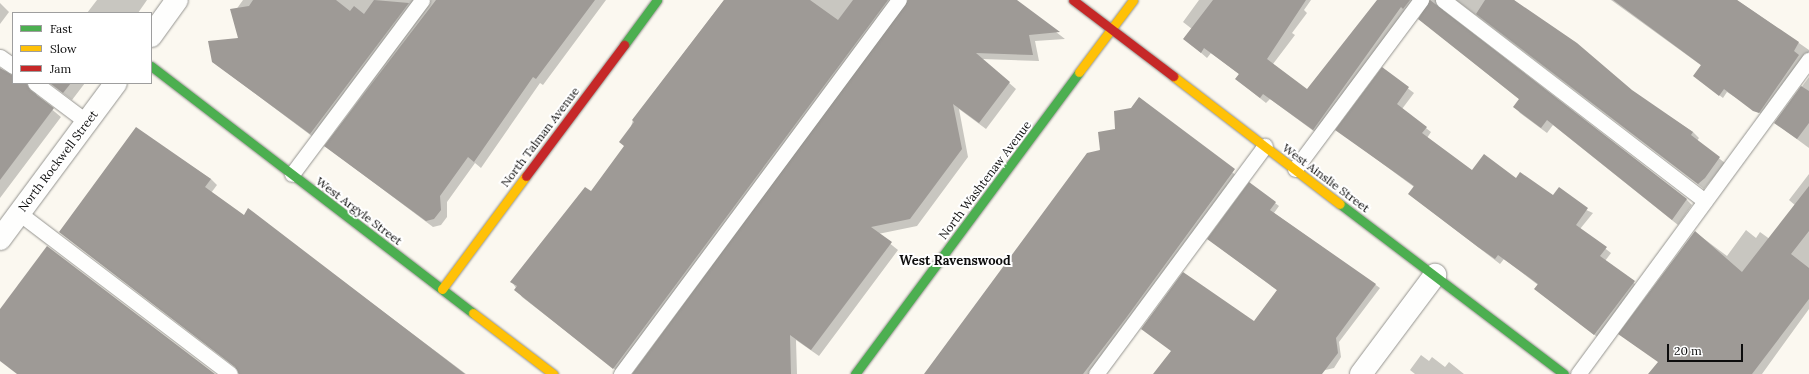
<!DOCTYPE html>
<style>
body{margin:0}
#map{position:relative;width:1809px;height:374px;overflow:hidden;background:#fbf8f0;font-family:Lora,serif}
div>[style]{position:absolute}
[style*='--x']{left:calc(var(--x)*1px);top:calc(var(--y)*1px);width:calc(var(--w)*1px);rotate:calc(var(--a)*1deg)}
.shadow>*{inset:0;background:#0003}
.building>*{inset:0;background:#9e9a96}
.roads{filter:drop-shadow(0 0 1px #94938f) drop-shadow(0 0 1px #94938f)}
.lane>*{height:15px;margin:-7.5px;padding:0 7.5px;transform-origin:7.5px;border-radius:7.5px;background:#fefefd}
.street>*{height:22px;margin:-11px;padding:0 11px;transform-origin:11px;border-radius:11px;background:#fefefd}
.fast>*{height:9px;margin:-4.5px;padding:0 4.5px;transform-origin:4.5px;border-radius:4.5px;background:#4caf50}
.slow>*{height:9px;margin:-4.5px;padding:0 4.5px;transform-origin:4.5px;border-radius:4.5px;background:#ffc107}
.jam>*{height:9px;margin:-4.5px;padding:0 4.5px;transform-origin:4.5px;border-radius:4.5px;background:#c62828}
span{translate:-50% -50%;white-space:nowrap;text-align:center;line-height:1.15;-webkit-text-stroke:4px #fff;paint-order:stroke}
.street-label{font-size:12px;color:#0d0d0d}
.neighbourhood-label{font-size:13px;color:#0d0d0d;font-weight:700}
.legend{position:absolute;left:12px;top:12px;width:140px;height:72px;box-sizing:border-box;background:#fff;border:1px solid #9e9e9e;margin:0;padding:5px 7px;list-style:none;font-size:12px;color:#0d0d0d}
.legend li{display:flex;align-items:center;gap:8px;height:20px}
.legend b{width:20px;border:1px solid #9e9e9e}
.scale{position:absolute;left:1667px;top:344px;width:76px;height:18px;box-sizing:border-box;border:2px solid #0d0d0d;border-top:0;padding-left:5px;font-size:12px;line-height:14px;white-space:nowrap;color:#0d0d0d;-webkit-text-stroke:3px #fff;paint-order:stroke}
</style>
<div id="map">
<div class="shadow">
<i style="clip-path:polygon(97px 0,147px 0,138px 13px,87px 13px)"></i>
<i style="clip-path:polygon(243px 0,424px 0,317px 140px,213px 62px,239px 39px,233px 14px)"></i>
<i style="clip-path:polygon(431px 0,606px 0,543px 85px,540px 83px,481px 168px,475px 163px,447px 202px,447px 217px,441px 225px,433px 227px,325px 146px)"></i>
<i style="clip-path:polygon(724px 0,1015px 0,1065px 39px,1035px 41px,1039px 61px,982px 59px,1016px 89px,986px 129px,959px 109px,968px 157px,917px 226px,878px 234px,898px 250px,819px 356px,796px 340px,797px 374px,633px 374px,907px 6px,907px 0,899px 1px,621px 374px,522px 297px,512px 282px,591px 193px,625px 146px,633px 120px)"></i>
<i style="clip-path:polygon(1199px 0,1311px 0,1304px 10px,1307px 13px,1292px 33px,1295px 35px,1273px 64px,1307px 90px,1379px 0,1424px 0,1319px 135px,1270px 99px,1266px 103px,1236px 79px,1239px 74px,1211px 53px,1207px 58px,1185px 39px,1192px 29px,1183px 22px)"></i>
<i style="clip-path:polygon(1430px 0,1443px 0,1443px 12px,1687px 200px,1692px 205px,1678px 225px,1553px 125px,1547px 133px,1520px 113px,1515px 107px,1520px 100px,1419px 19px)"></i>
<i style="clip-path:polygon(1456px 0,1514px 0,1631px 91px,1693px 132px,1699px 138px,1697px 141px,1725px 163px,1704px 189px)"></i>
<i style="clip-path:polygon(1611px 0,1737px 0,1809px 50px,1809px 57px,1763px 115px,1727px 92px,1723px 98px,1698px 79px,1702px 66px)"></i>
<i style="clip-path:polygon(0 3px,9px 12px,0 24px)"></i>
<i style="clip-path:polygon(0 69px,13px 73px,13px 83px,85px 83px,72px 100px,49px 83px,35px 86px,37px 97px,61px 117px,0 198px)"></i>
<i style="clip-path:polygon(1382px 69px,1414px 93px,1402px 109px,1431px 132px,1427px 138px,1472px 172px,1516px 179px,1593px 213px,1580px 229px,1611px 253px,1605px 261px,1639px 287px,1600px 339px,1540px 293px,1538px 285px,1504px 259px,1500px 264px,1414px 198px,1414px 187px,1337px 130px)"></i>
<i style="clip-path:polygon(1809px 77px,1809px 148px,1775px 123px)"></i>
<i style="clip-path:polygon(1140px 98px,1243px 181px,1098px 374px,925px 374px)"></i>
<i style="clip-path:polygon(136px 129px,211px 179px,217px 185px,211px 193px,244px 216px,248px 210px,466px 374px,238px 374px,237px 368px,60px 232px)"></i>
<i style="clip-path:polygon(1809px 174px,1809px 309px,1762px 374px,1724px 374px,1652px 327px,1637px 347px,1620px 334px,1695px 232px,1727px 256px,1746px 230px,1756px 238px,1760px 232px,1771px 240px,1796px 206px,1789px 200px)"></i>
<i style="clip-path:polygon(1275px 203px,1279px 206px,1274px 213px,1380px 288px,1339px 342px,1341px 357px,1334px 368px,1308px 374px,1155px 374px,1254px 323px,1278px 291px,1208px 239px)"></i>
<i style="clip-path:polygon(1421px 355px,1429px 361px,1432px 357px,1445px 367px,1449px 362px,1464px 374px,1415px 374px,1410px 370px)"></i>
</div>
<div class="building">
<i style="clip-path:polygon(253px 0,336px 0,350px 11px,354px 6px,364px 14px,374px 0,409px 3px,310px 134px,212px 62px,208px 41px,238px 38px,230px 9px,249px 6px)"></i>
<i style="clip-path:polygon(436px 0,595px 0,536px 79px,533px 77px,474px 162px,468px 157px,440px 196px,441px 210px,434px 219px,426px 221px,324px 146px)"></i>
<i style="clip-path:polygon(724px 0,810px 0,838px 20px,853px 0,888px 0,613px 369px,514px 290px,517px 286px,510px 282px,585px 187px,591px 191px,624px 146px,619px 142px,634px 122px,632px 120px)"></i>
<i style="clip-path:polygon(908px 0,1017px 0,1060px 32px,1029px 35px,1033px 55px,976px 53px,1010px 82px,979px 123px,953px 104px,962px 149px,910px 219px,871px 227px,892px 242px,811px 350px,790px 335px,791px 374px,632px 374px)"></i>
<i style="clip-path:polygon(1213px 0,1306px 0,1267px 59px,1307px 89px,1377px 0,1410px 0,1403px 9px,1401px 7px,1313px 130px,1263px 94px,1260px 98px,1235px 79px,1239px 74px,1204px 48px,1201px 53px,1183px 39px)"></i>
<i style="clip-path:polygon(1430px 0,1687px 199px,1672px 220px,1547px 120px,1541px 128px,1513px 107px,1519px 99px,1418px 19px)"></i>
<i style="clip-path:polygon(1485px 0,1514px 0,1577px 43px,1632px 90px,1693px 132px,1691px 135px,1720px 157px,1705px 178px,1698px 184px,1476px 14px)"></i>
<i style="clip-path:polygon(1613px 0,1737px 0,1799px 42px,1794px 51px,1799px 55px,1759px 113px,1753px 111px,1724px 89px,1719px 96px,1693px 76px,1701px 65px)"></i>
<i style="clip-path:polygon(1382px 67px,1409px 87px,1397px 104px,1427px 127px,1422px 133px,1472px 170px,1484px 154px,1516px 178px,1520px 172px,1553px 195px,1559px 187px,1588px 208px,1576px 225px,1607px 247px,1600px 256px,1635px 281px,1594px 335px,1534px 289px,1538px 284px,1498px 255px,1495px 259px,1478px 247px,1408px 194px,1414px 186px,1335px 130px)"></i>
<i style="clip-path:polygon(0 68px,13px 76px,13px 83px,26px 83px,30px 90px,54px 108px,0 180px)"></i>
<i style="clip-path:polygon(50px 83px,71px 83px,63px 93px)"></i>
<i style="clip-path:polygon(1801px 86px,1809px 91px,1809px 123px,1797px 139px,1774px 123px)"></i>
<i style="clip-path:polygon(1139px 97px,1235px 169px,1126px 318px,1083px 374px,924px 374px,1087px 153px,1100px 150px,1098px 132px,1115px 129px,1114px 111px,1131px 108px)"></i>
<i style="clip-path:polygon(136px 127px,211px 179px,205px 187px,244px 215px,248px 208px,465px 374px,239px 374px,235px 367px,59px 232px)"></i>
<i style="clip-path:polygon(1249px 182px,1276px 202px,1270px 210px,1376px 284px,1336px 338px,1338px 353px,1322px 374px,1153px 374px,1171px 351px,1141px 329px,1183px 272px,1254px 321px,1277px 290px,1207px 239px)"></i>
<i style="clip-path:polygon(1809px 186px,1809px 231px,1791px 254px,1809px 268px,1809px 299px,1752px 374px,1648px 374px,1658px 362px,1618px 334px,1695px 231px,1742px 272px)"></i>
<i style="clip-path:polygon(47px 246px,215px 374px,17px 374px,0 361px,0 309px)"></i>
</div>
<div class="roads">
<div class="lane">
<i style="--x:1443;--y:0;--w:330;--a:37.5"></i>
<i style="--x:0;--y:57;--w:16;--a:35"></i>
<i style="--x:35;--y:83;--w:65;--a:36.9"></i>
<i style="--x:1295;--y:169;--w:211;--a:-53.3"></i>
<i style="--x:292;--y:174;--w:217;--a:-53.2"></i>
<i style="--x:19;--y:213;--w:265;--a:37.3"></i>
<i style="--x:621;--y:374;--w:466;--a:-53.4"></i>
<i style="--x:1096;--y:374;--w:284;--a:-53.5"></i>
<i style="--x:1578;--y:374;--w:390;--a:-53.7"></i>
</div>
<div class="street">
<i style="--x:151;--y:36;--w:44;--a:-54.2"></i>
<i style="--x:0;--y:239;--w:194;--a:-53.4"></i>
<i style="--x:1361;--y:374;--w:124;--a:-53.2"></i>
</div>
<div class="fast">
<i style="--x:624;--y:45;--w:56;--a:-53.7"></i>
<i style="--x:151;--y:66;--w:406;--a:37.5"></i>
<i style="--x:1340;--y:204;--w:281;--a:37.2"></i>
<i style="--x:855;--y:374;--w:376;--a:-53.4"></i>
</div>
<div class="slow">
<i style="--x:1079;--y:72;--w:90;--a:-53.1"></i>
<i style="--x:1173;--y:76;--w:210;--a:37.5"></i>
<i style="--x:442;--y:289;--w:141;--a:-53.4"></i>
<i style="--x:473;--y:313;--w:101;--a:37.3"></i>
</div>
<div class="jam">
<i style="--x:1073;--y:0;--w:126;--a:37.2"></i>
<i style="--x:526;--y:176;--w:164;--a:-53.2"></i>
</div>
</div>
<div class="street-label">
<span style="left:540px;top:137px;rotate:-53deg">North Talman Avenue</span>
<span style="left:58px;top:161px;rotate:-53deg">North Rockwell Street</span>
<span style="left:1326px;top:178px;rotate:37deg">West Ainslie Street</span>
<span style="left:985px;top:180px;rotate:-53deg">North Washtenaw Avenue</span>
<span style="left:359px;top:211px;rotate:37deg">West Argyle Street</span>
</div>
<div class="neighbourhood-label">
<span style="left:955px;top:261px">West Ravenswood</span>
</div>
<ul class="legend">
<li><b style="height:5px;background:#4caf50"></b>Fast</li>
<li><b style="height:5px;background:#ffc107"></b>Slow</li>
<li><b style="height:5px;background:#c62828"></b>Jam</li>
</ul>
<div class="scale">20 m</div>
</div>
